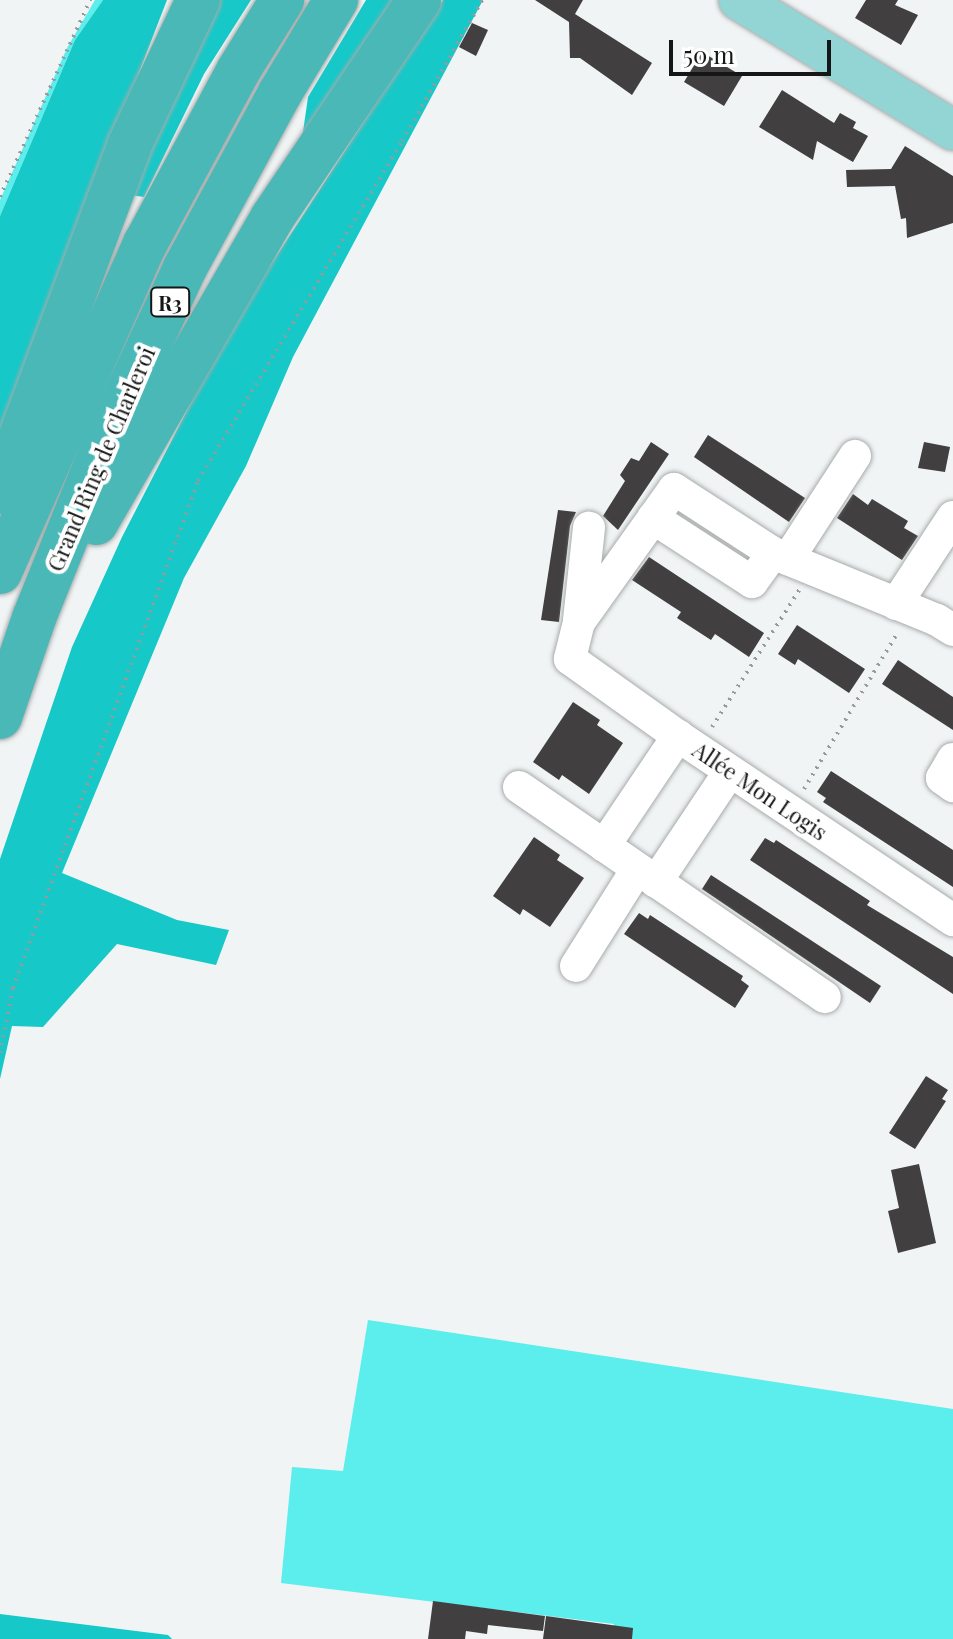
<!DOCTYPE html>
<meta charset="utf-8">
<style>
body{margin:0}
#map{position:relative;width:953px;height:1639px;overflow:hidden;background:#f0f4f4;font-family:"Playfair Display",serif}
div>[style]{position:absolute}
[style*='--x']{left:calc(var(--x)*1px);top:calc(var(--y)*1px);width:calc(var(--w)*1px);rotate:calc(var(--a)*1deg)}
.green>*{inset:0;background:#5beeed}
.forest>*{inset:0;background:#16c8c8}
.building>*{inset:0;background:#423f41}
.path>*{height:4px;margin-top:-2px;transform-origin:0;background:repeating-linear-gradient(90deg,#979a9a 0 2px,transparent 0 8px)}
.roads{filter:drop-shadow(0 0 2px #a8abab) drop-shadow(0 0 2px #a8abab)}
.minor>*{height:32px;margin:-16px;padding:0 16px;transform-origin:16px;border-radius:16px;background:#fff}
.major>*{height:40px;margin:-20px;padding:0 20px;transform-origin:20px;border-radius:20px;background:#93d4d4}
.highway>*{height:44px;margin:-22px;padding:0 22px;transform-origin:22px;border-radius:22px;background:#4bb8b8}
span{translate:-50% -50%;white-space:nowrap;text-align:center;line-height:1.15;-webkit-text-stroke:8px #fff;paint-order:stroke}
.shield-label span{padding:2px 6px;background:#fff;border:2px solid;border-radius:6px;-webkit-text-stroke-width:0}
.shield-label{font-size:20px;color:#151616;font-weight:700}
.street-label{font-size:22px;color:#151616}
.scale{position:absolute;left:669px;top:40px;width:162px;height:36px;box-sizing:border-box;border:4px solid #151616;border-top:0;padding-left:10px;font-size:24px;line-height:28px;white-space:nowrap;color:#151616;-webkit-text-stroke:6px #fff;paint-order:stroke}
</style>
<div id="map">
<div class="green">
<i style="clip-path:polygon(95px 0,103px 0,75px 40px,0 216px,0 200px,67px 48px)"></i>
<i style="clip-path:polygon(368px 1320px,953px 1409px,953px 1639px,611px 1639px,614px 1624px,281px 1583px,292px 1467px,343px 1471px)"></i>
</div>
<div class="forest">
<i style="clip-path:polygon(103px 0,167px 0,0 432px,0 216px,75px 40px)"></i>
<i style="clip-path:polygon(216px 0,251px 0,204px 74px,144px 197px,130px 195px)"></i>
<i style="clip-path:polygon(366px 0,400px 0,301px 146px,308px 97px)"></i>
<i style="clip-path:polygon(443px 0,483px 0,293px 357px,246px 466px,184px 578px,62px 873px,177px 920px,229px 930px,216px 965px,117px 944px,43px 1027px,12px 1026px,0 1079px,0 859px,72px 647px,122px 537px,229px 329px)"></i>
<i style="clip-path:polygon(0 1614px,168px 1635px,172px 1639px,0 1639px)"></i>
</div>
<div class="building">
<i style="clip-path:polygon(535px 0,583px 0,575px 14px,652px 63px,632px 95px,580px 58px,570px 58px,569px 22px)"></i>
<i style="clip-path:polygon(866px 0,898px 0,895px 5px,918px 15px,901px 45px,855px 18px)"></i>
<i style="clip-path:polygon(472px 23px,488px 30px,476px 56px,459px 47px)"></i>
<i style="clip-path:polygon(702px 52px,742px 76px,724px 106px,684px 82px)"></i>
<i style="clip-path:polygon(782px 90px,834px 123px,840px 113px,856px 122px,853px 128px,868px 136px,853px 162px,817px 141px,813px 160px,759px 127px)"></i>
<i style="clip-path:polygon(905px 146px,953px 176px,953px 223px,907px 238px,906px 218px,901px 219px,895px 186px,847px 187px,846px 170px,891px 169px)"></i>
<i style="clip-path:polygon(708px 435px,805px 498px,789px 522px,694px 457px)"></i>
<i style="clip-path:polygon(651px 442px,669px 454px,618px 530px,603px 516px,625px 481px,620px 475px,631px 458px,639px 461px)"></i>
<i style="clip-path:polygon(924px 442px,950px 447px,945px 472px,918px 468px)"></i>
<i style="clip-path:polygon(853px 494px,868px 505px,872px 499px,908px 521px,904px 528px,918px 536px,902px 560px,837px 518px)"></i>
<i style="clip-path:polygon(558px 510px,576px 512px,570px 526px,559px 622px,541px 620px)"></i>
<i style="clip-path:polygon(649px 557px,764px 633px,749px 657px,715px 634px,711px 640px,677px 618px,681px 612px,632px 580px)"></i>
<i style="clip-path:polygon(797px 625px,865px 669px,849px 693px,798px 659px,795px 665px,778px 654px)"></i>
<i style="clip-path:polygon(898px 660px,953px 697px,953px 730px,882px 684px)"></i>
<i style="clip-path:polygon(573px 702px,600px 720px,597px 725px,623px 743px,589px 794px,562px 775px,559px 780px,533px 762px)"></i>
<i style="clip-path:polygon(831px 771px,953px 850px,953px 887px,823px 802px,826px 798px,817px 792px)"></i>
<i style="clip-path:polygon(534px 837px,560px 855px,557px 860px,584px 878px,550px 927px,523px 909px,520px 915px,493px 896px)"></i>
<i style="clip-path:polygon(765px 838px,774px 843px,776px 840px,870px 901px,867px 905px,953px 957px,953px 994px,750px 860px)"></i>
<i style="clip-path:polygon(711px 875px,881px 986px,870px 1003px,702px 889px)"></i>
<i style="clip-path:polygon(639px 913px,648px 919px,650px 915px,743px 976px,741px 980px,749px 986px,735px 1008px,624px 934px)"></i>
<i style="clip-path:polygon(926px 1076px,948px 1090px,942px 1099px,946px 1101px,915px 1149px,889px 1133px)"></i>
<i style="clip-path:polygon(919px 1164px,936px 1243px,898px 1253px,888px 1211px,899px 1208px,891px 1170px)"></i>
<i style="clip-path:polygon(433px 1601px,545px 1616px,543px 1631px,488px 1625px,487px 1634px,466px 1631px,465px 1639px,428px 1639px)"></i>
<i style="clip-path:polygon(546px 1616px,633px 1628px,632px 1639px,543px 1639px)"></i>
</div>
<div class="path">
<i style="--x:0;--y:197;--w:217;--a:-65.4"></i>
<i style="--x:712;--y:727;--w:164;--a:-57.5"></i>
<i style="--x:804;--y:789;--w:183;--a:-59.1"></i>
<i style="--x:0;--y:1053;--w:66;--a:-78.7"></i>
<i style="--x:13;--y:988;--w:540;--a:-69.95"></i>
<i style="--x:198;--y:481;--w:397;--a:-59"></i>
<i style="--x:402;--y:141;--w:162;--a:-60.4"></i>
</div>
<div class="roads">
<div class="minor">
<i style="--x:653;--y:518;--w:118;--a:32.9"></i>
<i style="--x:752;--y:582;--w:36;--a:-54"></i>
<i style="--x:788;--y:559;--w:123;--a:-57"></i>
<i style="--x:896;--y:604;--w:104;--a:-56.8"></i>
<i style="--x:579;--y:620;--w:93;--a:-83.8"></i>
<i style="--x:953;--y:630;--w:19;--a:-148"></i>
<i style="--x:937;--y:620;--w:177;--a:-157.8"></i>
<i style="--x:773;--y:553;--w:118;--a:-147.1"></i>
<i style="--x:674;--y:489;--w:163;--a:125.5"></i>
<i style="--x:579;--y:622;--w:38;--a:104"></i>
<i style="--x:570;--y:659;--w:133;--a:35.5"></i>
<i style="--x:678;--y:736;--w:331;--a:33.8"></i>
<i style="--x:953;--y:759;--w:22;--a:120"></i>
<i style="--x:942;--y:778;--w:14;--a:36"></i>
<i style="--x:519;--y:787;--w:371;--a:34.5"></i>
<i style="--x:604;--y:846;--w:133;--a:-56.1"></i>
<i style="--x:656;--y:882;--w:133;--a:-56.3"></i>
<i style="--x:576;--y:966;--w:115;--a:-57.8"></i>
</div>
<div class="major">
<i style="--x:739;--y:0;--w:250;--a:31.3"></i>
</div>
<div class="highway">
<i style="--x:0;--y:492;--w:371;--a:-69.5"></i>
<i style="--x:130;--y:144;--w:159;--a:-64.7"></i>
<i style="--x:96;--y:523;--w:352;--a:-60"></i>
<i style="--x:272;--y:218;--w:263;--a:-56"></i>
<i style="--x:0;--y:572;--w:359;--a:-66.2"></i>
<i style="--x:145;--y:244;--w:196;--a:-61.7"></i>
<i style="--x:238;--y:71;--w:84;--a:-58.2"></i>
<i style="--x:0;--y:717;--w:105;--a:-71"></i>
<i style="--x:34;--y:618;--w:196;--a:-68.1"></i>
<i style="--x:107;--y:436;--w:185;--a:-65.1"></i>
<i style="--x:185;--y:268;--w:199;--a:-61.5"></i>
<i style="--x:280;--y:93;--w:109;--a:-58.9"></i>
</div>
</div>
<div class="shield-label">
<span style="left:170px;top:302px">R3</span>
</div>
<div class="street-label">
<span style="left:101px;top:459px;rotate:-67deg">Grand Ring de Charleroi</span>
<span style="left:760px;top:791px;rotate:34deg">Allée Mon Logis</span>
</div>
<div class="scale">50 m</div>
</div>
